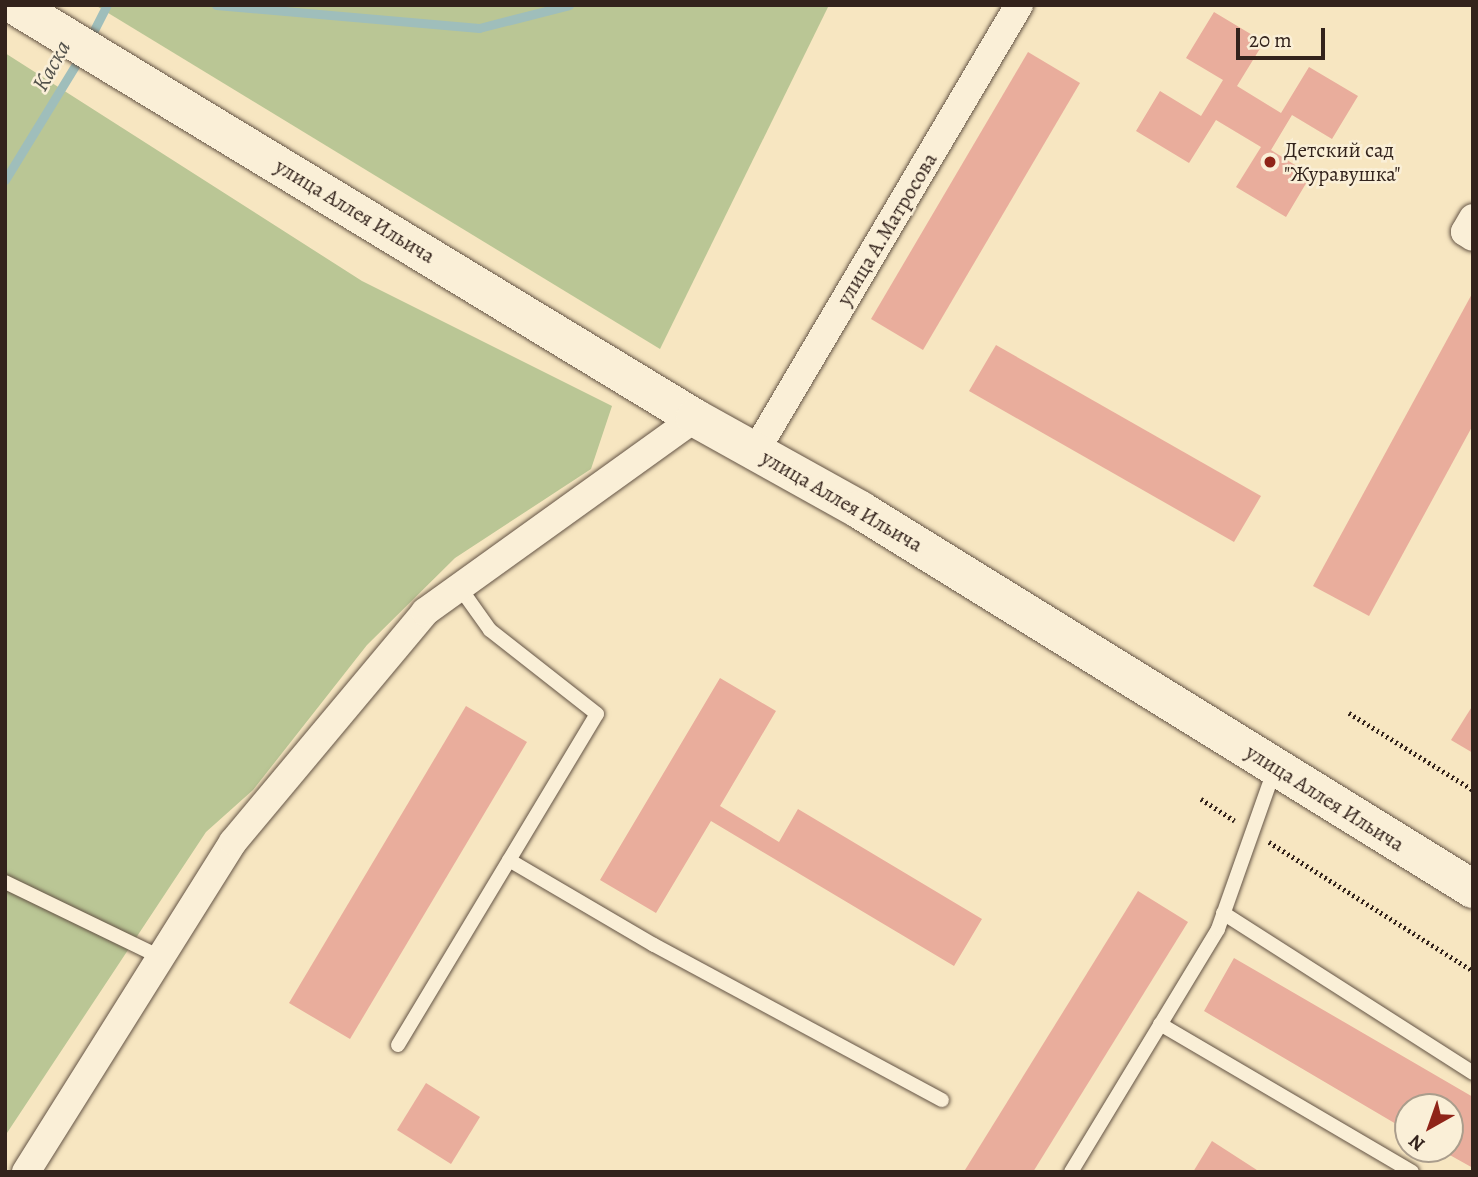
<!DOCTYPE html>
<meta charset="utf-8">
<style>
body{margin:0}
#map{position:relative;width:1478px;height:1177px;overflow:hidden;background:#f7e6c1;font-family:Alegreya,serif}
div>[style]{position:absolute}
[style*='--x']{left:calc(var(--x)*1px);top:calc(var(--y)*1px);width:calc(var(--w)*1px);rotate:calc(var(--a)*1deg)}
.green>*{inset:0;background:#bac695}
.stream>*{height:9px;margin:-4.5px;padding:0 4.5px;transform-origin:4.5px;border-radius:4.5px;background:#9fbebb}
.building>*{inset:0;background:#e9ad9c}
.path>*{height:4.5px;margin-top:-2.25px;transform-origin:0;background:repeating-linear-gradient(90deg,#33231c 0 2px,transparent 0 5.5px)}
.roads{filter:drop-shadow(0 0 2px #645445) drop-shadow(0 0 2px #645445)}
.lane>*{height:14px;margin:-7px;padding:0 7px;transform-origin:7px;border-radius:7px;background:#faefd7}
.street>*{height:28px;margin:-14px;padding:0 14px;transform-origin:14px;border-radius:14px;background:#faefd7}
.secondary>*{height:38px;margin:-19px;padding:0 19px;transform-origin:19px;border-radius:19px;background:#faefd7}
.dots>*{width:19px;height:19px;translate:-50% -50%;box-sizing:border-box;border:4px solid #faefd7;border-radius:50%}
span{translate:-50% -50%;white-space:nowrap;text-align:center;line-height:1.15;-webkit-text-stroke:5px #faefd7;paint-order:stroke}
.poi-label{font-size:21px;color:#33231c}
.left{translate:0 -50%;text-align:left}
.street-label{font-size:21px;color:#33231c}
.water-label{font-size:23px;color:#53524c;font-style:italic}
.frame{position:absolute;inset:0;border:7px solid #33231c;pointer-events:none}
.north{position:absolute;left:1394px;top:1093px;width:70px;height:70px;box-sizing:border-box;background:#faefd7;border:2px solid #aa9d8c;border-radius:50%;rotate:220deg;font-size:19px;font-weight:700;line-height:28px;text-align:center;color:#33231c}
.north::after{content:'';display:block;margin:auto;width:24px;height:32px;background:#8f2418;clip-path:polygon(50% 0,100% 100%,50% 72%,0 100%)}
.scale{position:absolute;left:1236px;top:28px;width:89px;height:32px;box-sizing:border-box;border:4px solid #33231c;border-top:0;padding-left:9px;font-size:21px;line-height:24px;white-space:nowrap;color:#33231c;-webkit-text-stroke:5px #faefd7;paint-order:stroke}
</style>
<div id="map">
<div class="green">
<i style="clip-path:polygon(95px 5px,829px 5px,660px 349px)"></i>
<i style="clip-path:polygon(5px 53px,362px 281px,612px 406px,591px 469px,455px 558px,367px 645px,253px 790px,206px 832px,5px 1136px)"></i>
</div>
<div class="stream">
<i style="--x:216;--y:5;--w:264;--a:5"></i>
<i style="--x:479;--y:28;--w:93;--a:-14.3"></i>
<i style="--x:89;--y:40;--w:39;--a:-63"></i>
<i style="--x:5;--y:180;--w:145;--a:-58.5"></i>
</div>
<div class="building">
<i style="clip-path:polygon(1214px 12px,1264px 42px,1237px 86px,1281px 113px,1309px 67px,1358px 96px,1332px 139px,1292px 115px,1271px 150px,1311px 175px,1286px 217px,1236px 187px,1261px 147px,1216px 120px,1189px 163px,1136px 131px,1160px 91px,1201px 116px,1223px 80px,1186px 58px)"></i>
<i style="clip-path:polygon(1028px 52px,1080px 83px,923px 350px,871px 319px)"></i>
<i style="clip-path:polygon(1473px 292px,1473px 425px,1369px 616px,1313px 586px)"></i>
<i style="clip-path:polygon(996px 345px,1261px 496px,1234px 542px,969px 391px)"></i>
<i style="clip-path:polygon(720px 678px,776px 711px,720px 806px,779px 842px,798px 809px,982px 919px,954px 966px,711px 821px,656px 913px,600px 880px)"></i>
<i style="clip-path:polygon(1473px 705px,1473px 753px,1451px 740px)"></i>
<i style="clip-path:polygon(466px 706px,527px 742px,350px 1039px,289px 1003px)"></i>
<i style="clip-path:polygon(1138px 891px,1188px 922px,1033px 1172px,968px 1172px,965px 1170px)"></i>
<i style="clip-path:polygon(1234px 958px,1473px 1097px,1473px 1168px,1439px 1149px,1450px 1149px,1450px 1107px,1408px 1107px,1408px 1131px,1204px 1011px)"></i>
<i style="clip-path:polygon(426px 1083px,480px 1117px,451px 1164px,397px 1130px)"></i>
<i style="clip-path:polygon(1212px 1141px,1260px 1172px,1193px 1172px)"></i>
</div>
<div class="path">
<i style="--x:1349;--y:713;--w:146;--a:31.8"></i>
<i style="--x:1201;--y:799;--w:40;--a:32.9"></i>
<i style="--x:1269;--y:842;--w:241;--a:32.3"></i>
</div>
<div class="roads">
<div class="lane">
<i style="--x:509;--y:860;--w:168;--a:30.4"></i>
<i style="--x:654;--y:945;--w:327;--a:28.3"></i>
<i style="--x:5;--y:882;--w:172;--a:25.8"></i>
<i style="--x:1223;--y:913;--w:297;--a:32.6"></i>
<i style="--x:1160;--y:1024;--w:292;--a:30.4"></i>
<i style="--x:398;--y:1045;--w:386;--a:-59"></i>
<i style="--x:597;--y:714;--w:136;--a:-141.9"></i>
<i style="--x:490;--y:630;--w:52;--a:-125.5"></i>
<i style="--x:1071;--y:1172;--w:284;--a:-58.8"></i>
<i style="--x:1218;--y:929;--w:171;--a:-70.5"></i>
</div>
<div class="street">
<i style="--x:1473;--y:218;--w:16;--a:120"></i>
<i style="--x:1465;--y:232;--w:9;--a:32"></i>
<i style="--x:755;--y:452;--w:519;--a:-59.43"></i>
<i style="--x:26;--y:1172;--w:390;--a:-57.9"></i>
<i style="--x:233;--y:842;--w:300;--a:-50.1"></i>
<i style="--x:425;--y:612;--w:332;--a:-35.7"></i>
</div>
<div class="secondary">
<i style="--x:14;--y:5;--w:796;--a:31.24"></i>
<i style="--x:695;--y:418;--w:189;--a:29.1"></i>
<i style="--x:860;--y:510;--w:721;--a:31.73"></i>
</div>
</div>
<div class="dots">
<i style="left:1270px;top:162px;background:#8f2418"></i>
</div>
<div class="poi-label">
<span class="left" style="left:1284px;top:162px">Детский сад<br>"Журавушка"</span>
</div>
<div class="street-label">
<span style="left:355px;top:211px;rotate:31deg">улица Аллея Ильича</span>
<span style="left:887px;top:229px;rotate:-59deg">улица А.Матросова</span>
<span style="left:842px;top:501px;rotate:30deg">улица Аллея Ильича</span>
<span style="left:1325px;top:798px;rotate:32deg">улица Аллея Ильича</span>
</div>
<div class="water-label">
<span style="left:52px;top:66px;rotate:-61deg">Каска</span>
</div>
<div class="frame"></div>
<div class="north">N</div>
<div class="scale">20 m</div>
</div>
